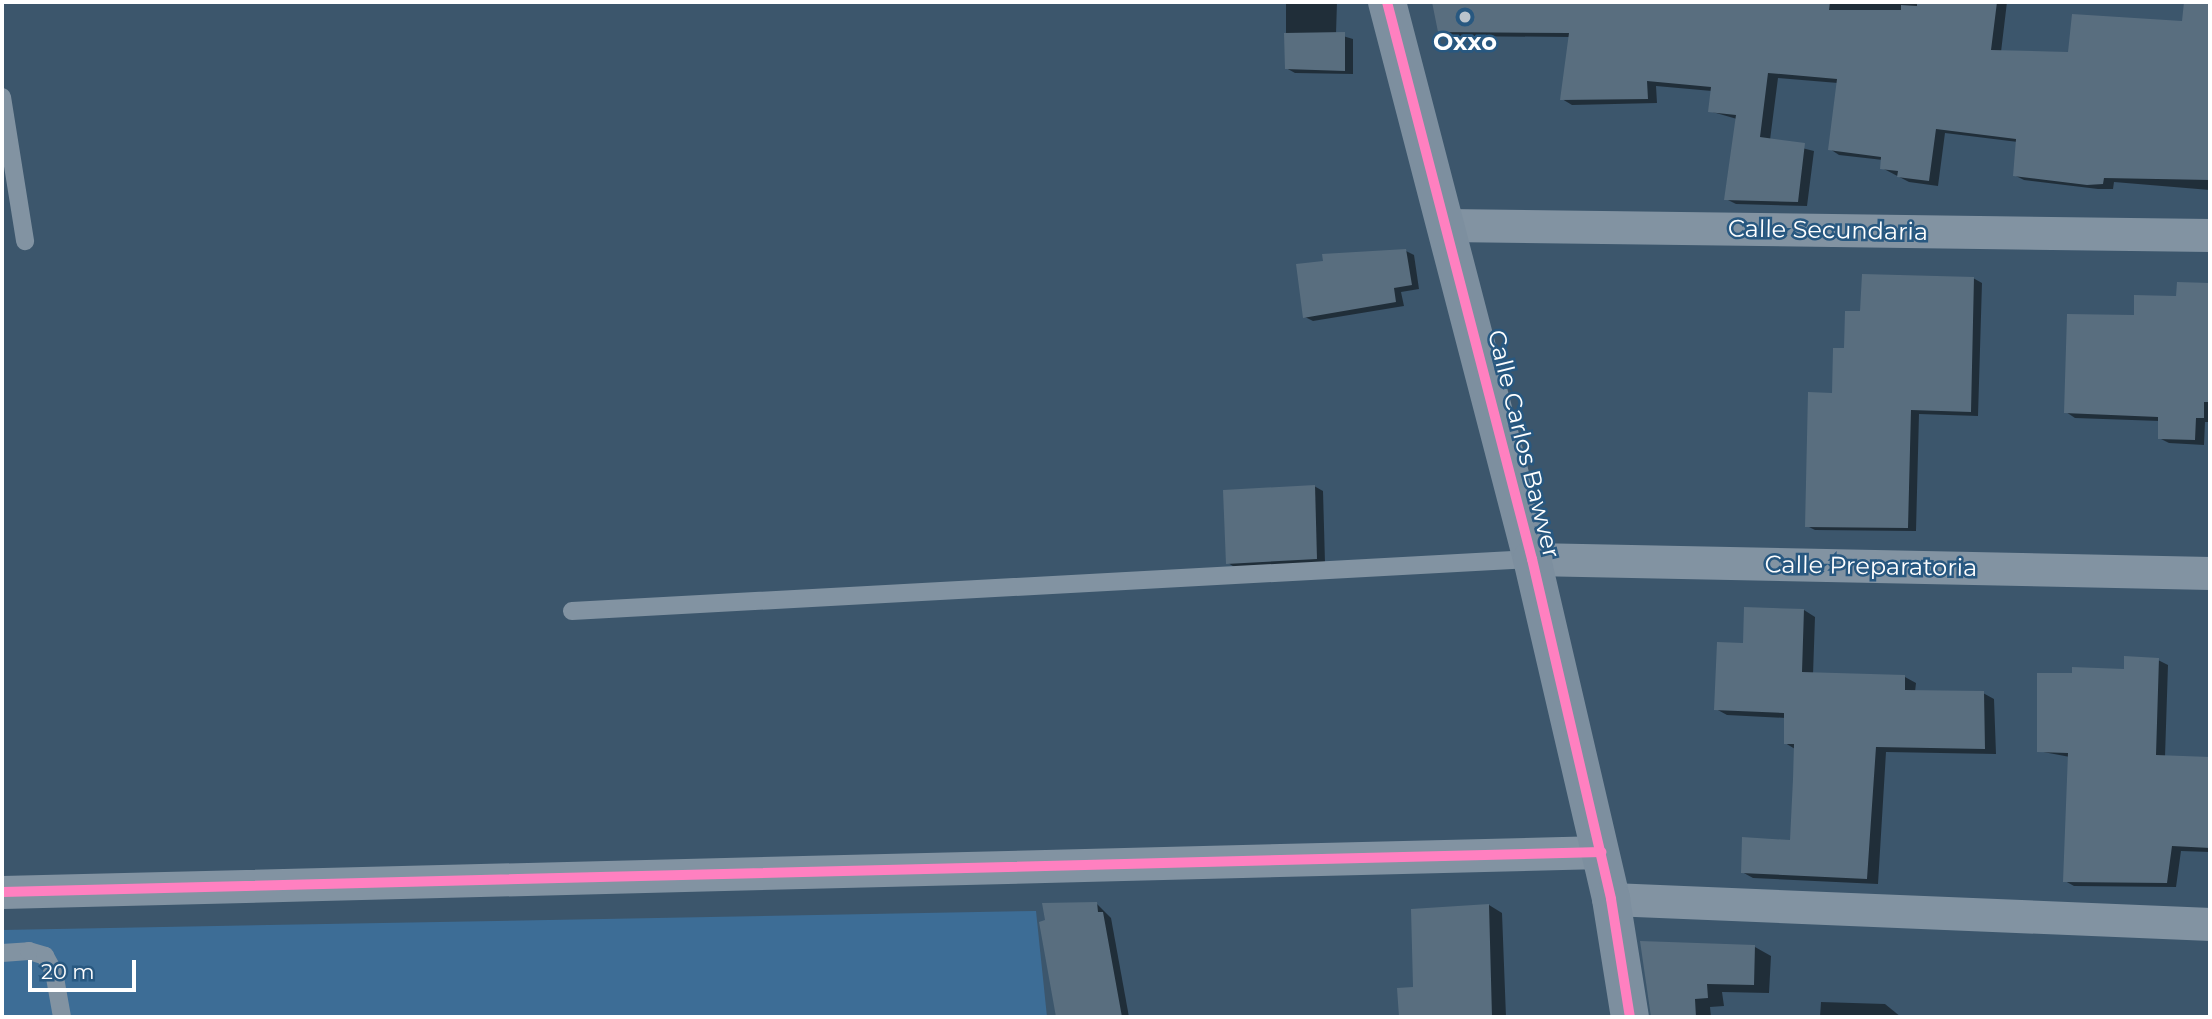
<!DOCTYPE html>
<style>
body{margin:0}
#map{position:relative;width:2212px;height:1019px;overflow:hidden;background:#3c566c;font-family:Montserrat,sans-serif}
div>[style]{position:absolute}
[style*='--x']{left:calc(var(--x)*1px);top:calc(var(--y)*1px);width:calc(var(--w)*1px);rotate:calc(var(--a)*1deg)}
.green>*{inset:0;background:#3d6d96}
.shadow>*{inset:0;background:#0007}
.building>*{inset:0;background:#596e7f}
.lane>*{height:18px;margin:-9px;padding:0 9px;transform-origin:9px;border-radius:9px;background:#8293a2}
.street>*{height:33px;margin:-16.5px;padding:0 16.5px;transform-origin:16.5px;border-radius:16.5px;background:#8293a2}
.secondary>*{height:38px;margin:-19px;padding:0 19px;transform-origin:19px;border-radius:19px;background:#7d8f9f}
.cycleway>*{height:10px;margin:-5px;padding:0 5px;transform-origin:5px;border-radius:5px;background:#ff80c0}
.dots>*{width:19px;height:19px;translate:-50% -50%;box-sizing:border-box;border:4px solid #285880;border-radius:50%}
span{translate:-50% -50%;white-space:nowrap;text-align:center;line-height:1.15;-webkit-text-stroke:5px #285880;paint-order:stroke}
.poi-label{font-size:24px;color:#fff;font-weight:700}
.street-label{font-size:24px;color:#fff}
.frame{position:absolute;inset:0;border:4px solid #fff;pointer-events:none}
.scale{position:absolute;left:28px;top:960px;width:108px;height:32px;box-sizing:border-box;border:4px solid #fff;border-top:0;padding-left:9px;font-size:21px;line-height:24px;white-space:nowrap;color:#fff;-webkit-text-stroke:5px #285880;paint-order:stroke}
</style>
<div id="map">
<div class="green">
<i style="clip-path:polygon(1036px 911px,1047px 1017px,2px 1017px,2px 930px)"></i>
</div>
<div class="shadow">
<i style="clip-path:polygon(1286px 2px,1337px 2px,1336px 34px,1353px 39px,1353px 74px,1295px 73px,1286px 68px)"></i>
<i style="clip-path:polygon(1433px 2px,2007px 2px,2001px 52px,2070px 54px,2184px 23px,2186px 2px,2210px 2px,2210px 55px,2122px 55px,2120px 89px,2210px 99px,2210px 190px,2114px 182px,2113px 189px,2098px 189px,2024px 180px,2014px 175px,2018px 142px,1945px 133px,1938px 186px,1909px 182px,1882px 168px,1883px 160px,1839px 155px,1830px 149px,1838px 83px,1778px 78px,1770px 140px,1814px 151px,1807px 206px,1736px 204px,1726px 199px,1737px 119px,1709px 111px,1712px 91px,1656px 86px,1657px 103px,1572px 105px,1562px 99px,1570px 37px,1450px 36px,1440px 30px)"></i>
<i style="clip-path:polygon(1406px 251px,1414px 255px,1419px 289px,1401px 292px,1404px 306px,1313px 321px,1305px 317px)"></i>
<i style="clip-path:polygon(1973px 278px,1982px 283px,1978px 416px,1919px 414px,1916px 531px,1815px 530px,1807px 526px,1834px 395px,1862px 312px)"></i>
<i style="clip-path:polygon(2206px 284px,2210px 287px,2210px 422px,2205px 422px,2204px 445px,2169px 443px,2159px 438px,2160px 421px,2075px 418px,2066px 412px,2135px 317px)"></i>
<i style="clip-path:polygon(1314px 486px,1323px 491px,1325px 563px,1236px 568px,1228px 563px)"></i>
<i style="clip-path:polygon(1804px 610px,1815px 617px,1813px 675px,1905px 677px,1916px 683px,1915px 692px,1983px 693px,1994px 699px,1996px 754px,1886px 752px,1878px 884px,1753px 878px,1742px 872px,1792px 842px,1795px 749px,1785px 743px,1786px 718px,1727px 715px,1716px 709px,1745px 645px)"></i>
<i style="clip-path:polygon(2158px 660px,2168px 665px,2165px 757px,2210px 758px,2210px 852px,2181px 851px,2176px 887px,2074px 886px,2065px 881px,2070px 757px,2038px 751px,2126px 670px)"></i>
<i style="clip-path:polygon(1097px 904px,1111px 918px,1129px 1017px,1058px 1017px,1041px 923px)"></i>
<i style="clip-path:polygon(1489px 905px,1502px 913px,1506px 1017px,1401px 1017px,1399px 990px,1414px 989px)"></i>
<i style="clip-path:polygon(1755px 947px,1771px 956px,1769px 993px,1722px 992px,1724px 1006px,1710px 1007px,1711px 1017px,1653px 1017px)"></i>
<i style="clip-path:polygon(1821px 1002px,1885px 1004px,1901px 1017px,1820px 1017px)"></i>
</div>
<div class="building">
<i style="clip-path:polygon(1432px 2px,1830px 2px,1829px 10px,1901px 10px,1901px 5px,1917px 6px,1917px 2px,1997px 2px,1991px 50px,2068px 52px,2072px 14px,2182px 21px,2184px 2px,2210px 2px,2210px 180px,2104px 178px,2103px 184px,2087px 185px,2013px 176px,2016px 139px,1936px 129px,1929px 181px,1897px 177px,1898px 171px,1880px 169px,1881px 157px,1828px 150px,1837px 79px,1768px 73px,1760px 137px,1805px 143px,1798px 202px,1724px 200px,1736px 115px,1708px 112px,1711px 87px,1647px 81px,1648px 99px,1560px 100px,1569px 33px,1438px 32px)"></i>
<i style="clip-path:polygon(1345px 32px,1345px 71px,1285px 69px,1284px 33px)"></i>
<i style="clip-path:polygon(1406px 249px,1412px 285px,1394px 288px,1396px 302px,1303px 318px,1296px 264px,1323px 261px,1322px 254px)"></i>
<i style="clip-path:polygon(1862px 274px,1974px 277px,1971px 412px,1911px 410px,1908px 528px,1805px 527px,1808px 392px,1832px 393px,1833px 348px,1844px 348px,1845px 311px,1860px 311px)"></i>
<i style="clip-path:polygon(2177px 282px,2210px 283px,2210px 402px,2204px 402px,2204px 418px,2196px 418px,2195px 440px,2158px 439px,2158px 417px,2064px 413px,2067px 314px,2134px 315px,2134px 295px,2176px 296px)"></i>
<i style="clip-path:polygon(1315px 485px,1317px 559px,1226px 564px,1223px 490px)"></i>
<i style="clip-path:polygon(1744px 607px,1804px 609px,1802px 672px,1905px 675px,1905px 690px,1984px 691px,1985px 749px,1876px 747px,1867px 879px,1741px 873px,1742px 837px,1790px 840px,1793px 779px,1794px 744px,1784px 744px,1784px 713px,1714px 710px,1717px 642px,1743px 643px)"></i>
<i style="clip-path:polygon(2124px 656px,2159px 658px,2156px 755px,2210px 757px,2210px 848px,2172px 846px,2167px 883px,2063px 882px,2068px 753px,2037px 752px,2037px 673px,2072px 673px,2072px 667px,2124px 669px)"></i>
<i style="clip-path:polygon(1097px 902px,1098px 912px,1103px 912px,1122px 1017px,1056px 1017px,1039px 922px,1045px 920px,1042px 903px)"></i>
<i style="clip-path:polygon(1489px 904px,1492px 1017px,1399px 1017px,1397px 988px,1413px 987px,1411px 909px)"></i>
<i style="clip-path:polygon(1640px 941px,1755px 945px,1754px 985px,1707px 984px,1708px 998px,1695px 999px,1696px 1017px,1651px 1017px)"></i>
</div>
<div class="lane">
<i style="--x:2;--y:97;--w:146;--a:80.9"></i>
<i style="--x:572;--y:611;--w:961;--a:-3.1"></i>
<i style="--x:2;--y:953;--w:27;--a:-4"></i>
<i style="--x:29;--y:951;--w:17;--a:17"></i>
<i style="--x:45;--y:956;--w:18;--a:61"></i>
<i style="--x:54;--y:972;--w:46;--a:79.9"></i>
</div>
<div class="street">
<i style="--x:1447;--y:225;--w:763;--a:0.75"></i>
<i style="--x:1532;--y:559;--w:678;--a:1.18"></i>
<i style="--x:2;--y:892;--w:1600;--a:-1.43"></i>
<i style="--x:1611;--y:899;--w:600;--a:2.39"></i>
</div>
<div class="secondary">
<i style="--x:1387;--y:2;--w:576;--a:75.41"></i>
<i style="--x:1532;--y:559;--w:349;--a:76.9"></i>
<i style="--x:1611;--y:899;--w:120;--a:80.9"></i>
</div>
<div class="cycleway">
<i style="--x:1387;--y:2;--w:576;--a:75.41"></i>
<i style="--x:1532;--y:559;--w:349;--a:76.9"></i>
<i style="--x:1611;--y:899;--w:120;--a:80.9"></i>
<i style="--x:2;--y:892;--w:1600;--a:-1.43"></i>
</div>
<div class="dots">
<i style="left:1465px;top:17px;background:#bbc4cc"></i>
</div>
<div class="poi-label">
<span style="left:1465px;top:42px">Oxxo</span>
</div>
<div class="street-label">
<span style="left:1828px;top:230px;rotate:1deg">Calle Secundaria</span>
<span style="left:1524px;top:444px;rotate:76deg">Calle Carlos Bawver</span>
<span style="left:1871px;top:566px;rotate:1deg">Calle Preparatoria</span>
</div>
<div class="frame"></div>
<div class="scale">20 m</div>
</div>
